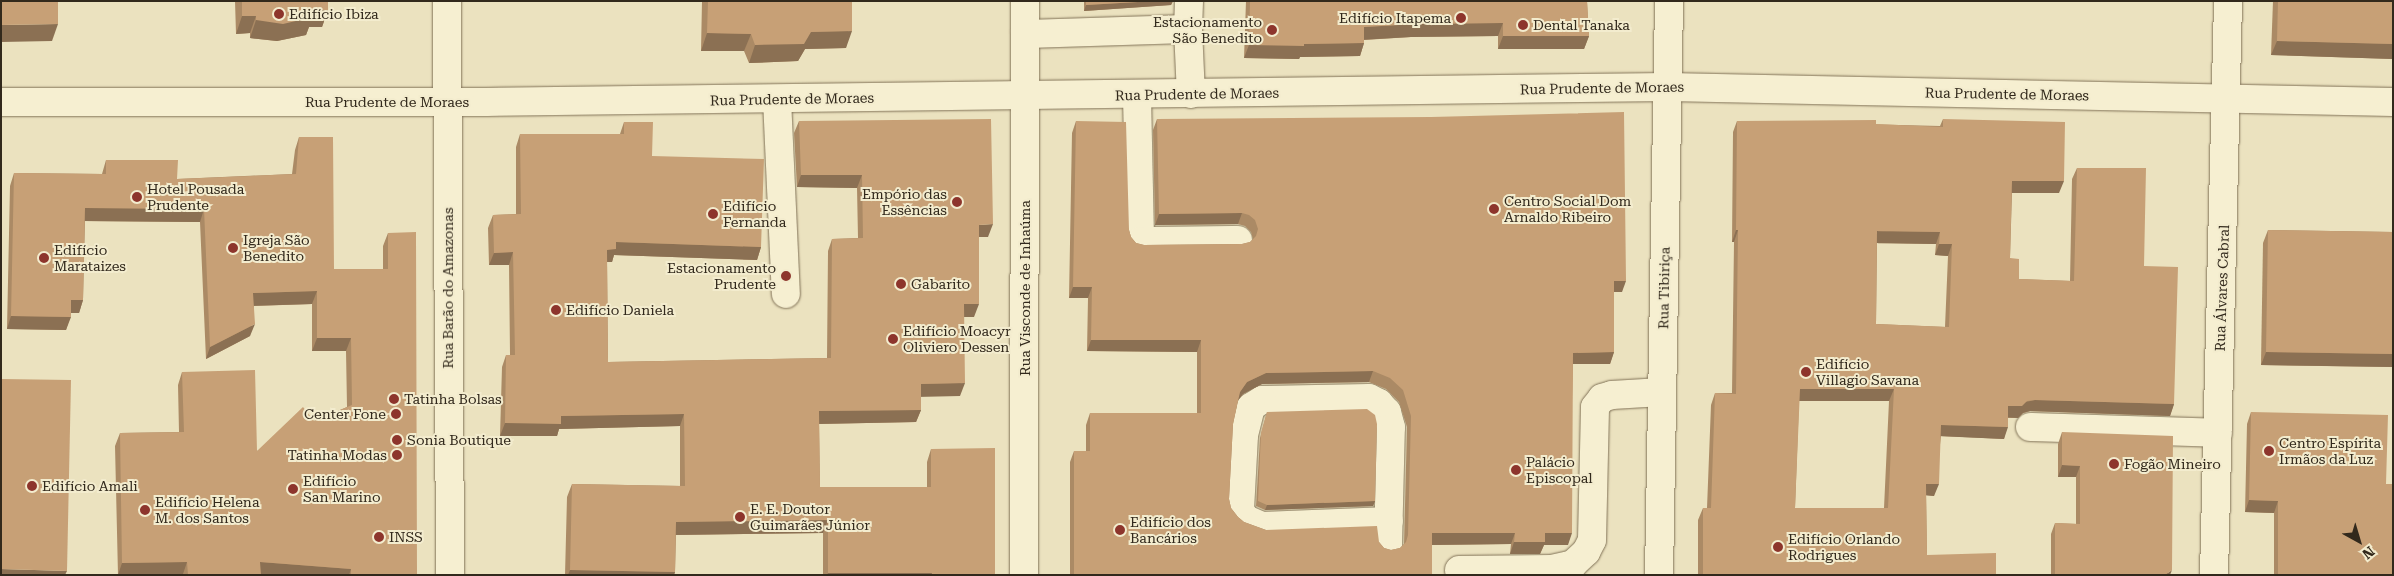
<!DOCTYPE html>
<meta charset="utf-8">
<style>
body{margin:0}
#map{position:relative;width:2394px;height:576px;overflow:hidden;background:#ebe2bf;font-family:"Roboto Serif",serif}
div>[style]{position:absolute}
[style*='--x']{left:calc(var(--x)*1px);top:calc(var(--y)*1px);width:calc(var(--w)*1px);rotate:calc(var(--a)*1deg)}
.roads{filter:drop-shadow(0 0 1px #827358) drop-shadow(0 0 1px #827358)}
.minor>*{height:28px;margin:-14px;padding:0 14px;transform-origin:14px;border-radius:14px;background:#f6efd1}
.wall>*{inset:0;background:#ab8a65}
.shaded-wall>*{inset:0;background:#8b7053}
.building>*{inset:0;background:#c7a076}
.dots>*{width:14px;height:14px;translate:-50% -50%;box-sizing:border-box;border:2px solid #f3ecce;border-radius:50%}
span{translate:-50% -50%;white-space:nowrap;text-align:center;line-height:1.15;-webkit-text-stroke:4px #f3ecce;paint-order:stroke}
.poi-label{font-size:14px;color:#32291c}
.left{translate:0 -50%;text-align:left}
.right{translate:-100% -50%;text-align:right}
.street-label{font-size:14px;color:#32291c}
.frame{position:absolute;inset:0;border:2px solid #32291c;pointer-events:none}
.north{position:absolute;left:2334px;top:516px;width:50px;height:50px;-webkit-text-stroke:4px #f3ecce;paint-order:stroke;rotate:141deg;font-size:14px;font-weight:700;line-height:20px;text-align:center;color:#32291c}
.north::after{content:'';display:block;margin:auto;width:18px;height:22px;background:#32291c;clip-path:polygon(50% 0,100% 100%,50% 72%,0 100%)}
</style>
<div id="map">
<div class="roads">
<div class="minor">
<i style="--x:447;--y:1;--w:574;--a:89.7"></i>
<i style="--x:1189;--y:1;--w:28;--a:92"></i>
<i style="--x:1188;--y:29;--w:65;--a:87.4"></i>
<i style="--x:1025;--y:34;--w:163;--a:-1.8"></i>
<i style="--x:1137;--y:95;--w:146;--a:88.8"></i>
<i style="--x:1140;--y:241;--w:98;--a:-0.6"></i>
<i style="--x:777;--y:99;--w:195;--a:87.4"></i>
<i style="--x:1;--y:102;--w:485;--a:0"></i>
<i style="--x:486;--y:102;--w:1182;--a:-0.73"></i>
<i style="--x:1668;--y:87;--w:725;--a:1.19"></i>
<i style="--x:2030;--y:427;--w:188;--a:1.8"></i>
<i style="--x:1388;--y:546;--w:119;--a:-88.6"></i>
<i style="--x:1391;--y:427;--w:16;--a:-105"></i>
<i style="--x:1387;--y:412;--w:12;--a:-132"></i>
<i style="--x:1379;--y:403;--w:11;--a:-153"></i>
<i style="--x:1369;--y:398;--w:107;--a:178.9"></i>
<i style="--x:1262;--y:400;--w:13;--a:148"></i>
<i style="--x:1251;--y:407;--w:30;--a:104"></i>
<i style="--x:1244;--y:436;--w:75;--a:93.1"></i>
<i style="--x:1240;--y:511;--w:10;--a:53"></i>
<i style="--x:1246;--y:519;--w:17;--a:24"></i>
<i style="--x:1262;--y:526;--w:127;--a:-2.3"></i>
<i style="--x:1459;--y:570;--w:93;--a:-0.6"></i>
<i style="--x:1552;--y:569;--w:22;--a:-13"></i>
<i style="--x:1573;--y:564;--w:18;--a:-43"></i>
<i style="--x:1586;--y:552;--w:13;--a:-63"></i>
<i style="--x:1592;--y:540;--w:133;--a:-88.7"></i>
<i style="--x:1595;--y:407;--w:11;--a:-52"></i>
<i style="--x:1602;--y:398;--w:10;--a:-17"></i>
<i style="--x:1612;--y:395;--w:50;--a:-3.4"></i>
<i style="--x:1024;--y:575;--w:574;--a:-89.9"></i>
<i style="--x:1659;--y:575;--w:574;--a:-89"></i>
<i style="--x:2214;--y:575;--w:574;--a:-88.6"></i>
</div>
</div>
<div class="wall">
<i style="clip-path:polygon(235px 1px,328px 1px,328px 10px,322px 27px,309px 27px,306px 35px,277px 41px,250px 38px,250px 33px,236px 34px)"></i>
<i style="clip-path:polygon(702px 1px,852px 1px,846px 48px,805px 49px,798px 61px,749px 63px,744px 51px,701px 51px)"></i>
<i style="clip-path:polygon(1084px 1px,1173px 1px,1171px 5px,1084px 11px)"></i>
<i style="clip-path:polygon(1246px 1px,1587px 1px,1589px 36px,1584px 49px,1498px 49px,1498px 36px,1411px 37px,1364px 40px,1364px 43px,1360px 56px,1300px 57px,1299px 59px,1244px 58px)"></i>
<i style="clip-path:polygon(2273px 1px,2393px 1px,2393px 59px,2271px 55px)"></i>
<i style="clip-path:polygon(evenodd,1157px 119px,1622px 292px,1614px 292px,1614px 352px,1610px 364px,1573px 364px,1568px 545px,1544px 545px,1540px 554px,1510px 554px,1511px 544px,1432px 545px,1432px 575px,1070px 575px,1070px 462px,1074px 451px,1086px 451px,1086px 425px,1090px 413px,1197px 413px,1197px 352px,1087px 351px,1088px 298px,1069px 298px,1072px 133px,1076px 121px,1129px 230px,1131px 237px,1136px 243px,1144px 245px,1242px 244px,1250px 242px,1253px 239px,1251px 232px,1245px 226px,1238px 224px,1155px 225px,1153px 130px,1157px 119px,1369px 382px,1386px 389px,1399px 402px,1407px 427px,1404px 544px,1400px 548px,1391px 550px,1384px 548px,1379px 542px,1266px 530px,1244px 522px,1238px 517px,1231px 508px,1229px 499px,1233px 424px,1238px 400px,1243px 394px,1262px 384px,1369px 382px)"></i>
<i style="clip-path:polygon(evenodd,1943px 119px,2059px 193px,2012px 193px,2010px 258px,2019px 279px,2070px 281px,2072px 179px,2077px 168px,2144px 266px,2174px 404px,2170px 416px,2030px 411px,2023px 413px,2018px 418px,2008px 418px,2004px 439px,1941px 436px,1934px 496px,1926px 495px,1927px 555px,1996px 575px,1698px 575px,1698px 520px,1703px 508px,1707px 508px,1711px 405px,1715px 393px,1732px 393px,1734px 242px,1732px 242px,1733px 132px,1737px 121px,1940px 126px,1943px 119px,1877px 243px,1936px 244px,1935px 255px,1948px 256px,1945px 327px,1876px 324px,1877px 243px,1943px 119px,1799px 401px,1889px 401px,1884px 508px,1795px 508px,1799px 401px)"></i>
<i style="clip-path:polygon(799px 121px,988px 237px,979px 237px,974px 317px,964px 317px,960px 396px,921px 396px,921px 410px,916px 422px,819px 424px,820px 487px,927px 487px,927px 462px,931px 449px,995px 575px,823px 575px,823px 533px,676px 535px,675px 572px,674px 575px,565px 575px,567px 497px,572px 484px,680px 486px,680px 426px,559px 429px,557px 436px,500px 436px,502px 367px,506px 355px,510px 355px,509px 265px,489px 265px,488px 228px,493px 215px,516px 214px,516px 147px,520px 134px,620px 134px,624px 122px,652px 156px,761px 247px,757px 260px,614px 255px,612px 262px,607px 262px,608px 362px,827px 358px,828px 251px,832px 239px,858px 238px,857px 188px,797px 187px,794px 133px)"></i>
<i style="clip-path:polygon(299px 137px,334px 269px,383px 269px,383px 246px,388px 233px,417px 575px,118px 575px,115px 446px,120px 433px,179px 432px,178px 385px,182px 372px,257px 451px,314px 421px,347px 407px,346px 351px,312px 351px,312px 304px,254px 306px,250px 336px,206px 359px,200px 222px,85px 221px,83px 300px,79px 313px,71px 313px,66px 330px,7px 329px,10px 186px,14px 173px,102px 174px,106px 160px,177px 179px,292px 174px,295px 150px)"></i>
<i style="clip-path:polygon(2268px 230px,2393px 232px,2393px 367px,2261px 365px,2263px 243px)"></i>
<i style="clip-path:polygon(1267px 412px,1375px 501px,1373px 506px,1265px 510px,1256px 506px,1260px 438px)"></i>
<i style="clip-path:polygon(2251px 412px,2386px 484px,2393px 575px,2274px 575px,2274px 513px,2245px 512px,2247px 424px)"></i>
<i style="clip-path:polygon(2062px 432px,2170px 575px,2051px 575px,2051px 534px,2055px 523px,2076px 524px,2076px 477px,2058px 477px,2058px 444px)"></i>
</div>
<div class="shaded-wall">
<i style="clip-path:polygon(1155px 1px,1173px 1px,1171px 5px,1084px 11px,1086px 5px)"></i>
<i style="clip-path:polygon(314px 10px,328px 10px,322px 27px,309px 27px,306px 35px,277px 41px,250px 38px,256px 20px)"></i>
<i style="clip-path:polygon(242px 16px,256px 16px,250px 33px,236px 34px)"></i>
<i style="clip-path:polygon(1503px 23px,1498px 36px,1411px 37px,1359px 40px,1364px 27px,1416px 24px)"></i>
<i style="clip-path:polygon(58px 24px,52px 41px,1px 42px,2px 25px)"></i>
<i style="clip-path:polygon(852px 31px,846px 48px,805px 49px,798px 61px,749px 63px,755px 45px,811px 32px)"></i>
<i style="clip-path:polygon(707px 33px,751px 34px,744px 51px,701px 51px)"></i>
<i style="clip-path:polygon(1503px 36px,1589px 36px,1584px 49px,1498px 49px)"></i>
<i style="clip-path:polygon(2277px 41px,2393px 44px,2393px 59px,2271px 55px)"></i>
<i style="clip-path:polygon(1364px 43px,1360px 56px,1300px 57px,1299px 59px,1244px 58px,1249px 45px)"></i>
<i style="clip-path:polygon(801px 175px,862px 175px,857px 188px,797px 187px)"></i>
<i style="clip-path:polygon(2012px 181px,2064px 181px,2059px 193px,2008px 193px)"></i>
<i style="clip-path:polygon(85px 208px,204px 209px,200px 222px,81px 221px)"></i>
<i style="clip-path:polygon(1242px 213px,1238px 224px,1155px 225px,1159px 214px)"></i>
<i style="clip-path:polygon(993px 224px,988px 237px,974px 237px,979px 225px)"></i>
<i style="clip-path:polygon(1736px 230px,1738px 230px,1734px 242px,1732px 242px)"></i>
<i style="clip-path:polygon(1877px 231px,1940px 232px,1936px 244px,1873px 243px)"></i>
<i style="clip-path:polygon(616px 242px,761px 247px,757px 260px,614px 255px,612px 262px,602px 262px,607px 250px)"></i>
<i style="clip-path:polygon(1939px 244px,1952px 244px,1948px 256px,1935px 255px)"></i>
<i style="clip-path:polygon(513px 252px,509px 265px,489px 265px,494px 253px)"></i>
<i style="clip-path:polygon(1614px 281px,1626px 281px,1622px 292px,1610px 292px)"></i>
<i style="clip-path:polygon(1073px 287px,1092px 287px,1088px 298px,1069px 298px)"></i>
<i style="clip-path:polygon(317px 291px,312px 304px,249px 306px,253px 293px)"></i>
<i style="clip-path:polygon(71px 300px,83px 300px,79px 313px,66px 313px)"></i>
<i style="clip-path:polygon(964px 304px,979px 304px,974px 317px,960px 317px)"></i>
<i style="clip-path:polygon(11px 316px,71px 317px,66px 330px,7px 329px)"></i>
<i style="clip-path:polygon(255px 324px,250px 336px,206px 359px,210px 347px)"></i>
<i style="clip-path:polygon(317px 338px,351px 338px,346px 351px,312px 351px)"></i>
<i style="clip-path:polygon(1091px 340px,1201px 340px,1197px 352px,1087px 351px)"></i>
<i style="clip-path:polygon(1614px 352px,1610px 364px,1569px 364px,1573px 353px)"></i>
<i style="clip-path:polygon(2266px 352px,2393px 354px,2393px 367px,2261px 365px)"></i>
<i style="clip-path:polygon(1373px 371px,1369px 382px,1262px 384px,1243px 394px,1236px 403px,1240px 392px,1247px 382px,1266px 373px)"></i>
<i style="clip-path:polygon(965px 383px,960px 396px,916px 397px,921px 384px)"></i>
<i style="clip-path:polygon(1800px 389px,1894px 389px,1889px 401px,1796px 401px)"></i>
<i style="clip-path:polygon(2035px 400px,2174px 404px,2170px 416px,2030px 411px,2023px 413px,2018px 418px,2004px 417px,2008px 406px)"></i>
<i style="clip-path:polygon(921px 410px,916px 422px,815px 424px,819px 411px)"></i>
<i style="clip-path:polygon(684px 414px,680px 426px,559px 429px,557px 436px,500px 436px,505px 423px,561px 416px)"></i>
<i style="clip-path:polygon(1941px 425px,2008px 427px,2004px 439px,1937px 436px)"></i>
<i style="clip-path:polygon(2062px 465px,2080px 466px,2076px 477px,2058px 477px)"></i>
<i style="clip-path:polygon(1926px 484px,1939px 484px,1934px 496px,1922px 495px)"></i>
<i style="clip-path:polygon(2249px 500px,2278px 501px,2274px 513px,2245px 512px)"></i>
<i style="clip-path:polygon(1375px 501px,1373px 506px,1265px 510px,1267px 505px)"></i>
<i style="clip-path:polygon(828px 520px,823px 533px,671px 535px,676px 522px)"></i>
<i style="clip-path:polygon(1432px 533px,1515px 533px,1511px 544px,1428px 545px)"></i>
<i style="clip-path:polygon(1545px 533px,1572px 533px,1568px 545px,1544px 545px,1540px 554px,1510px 554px,1514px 542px)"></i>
<i style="clip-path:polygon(187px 562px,183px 574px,118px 575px,122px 563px)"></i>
<i style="clip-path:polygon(260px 562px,351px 569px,349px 575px,256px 575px)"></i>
<i style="clip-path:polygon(1px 569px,67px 571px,65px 575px,1px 575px)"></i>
<i style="clip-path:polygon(570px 570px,675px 572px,674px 575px,568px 575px)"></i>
<i style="clip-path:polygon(2172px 570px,2170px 575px,2165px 575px)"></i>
<i style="clip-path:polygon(828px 573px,932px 573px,931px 575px,827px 575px)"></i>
</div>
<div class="building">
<i style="clip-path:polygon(1px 1px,58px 1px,58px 24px,2px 25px)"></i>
<i style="clip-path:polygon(242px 1px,328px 1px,328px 10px,314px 10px,313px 17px,283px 24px,256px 20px,256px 16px,242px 16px)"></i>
<i style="clip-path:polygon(708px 1px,852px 1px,852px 31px,811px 32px,804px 44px,755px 45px,751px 34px,707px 33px)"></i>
<i style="clip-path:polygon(1086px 1px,1155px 1px,1086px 5px)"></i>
<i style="clip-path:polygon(1250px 1px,1587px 1px,1589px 36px,1503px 36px,1503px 23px,1416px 24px,1364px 27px,1364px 43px,1304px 44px,1304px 46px,1249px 45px)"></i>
<i style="clip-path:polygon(2278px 1px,2393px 1px,2393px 44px,2277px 41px)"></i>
<i style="clip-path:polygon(evenodd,1624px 112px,1626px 281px,1614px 281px,1614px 352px,1573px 353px,1572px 533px,1545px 533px,1545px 542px,1514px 542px,1515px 533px,1432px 533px,1432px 575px,1074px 575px,1074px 451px,1090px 451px,1090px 413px,1201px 413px,1201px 340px,1091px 340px,1092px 287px,1073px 287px,1076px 121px,1126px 122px,1129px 230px,1131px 237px,1136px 243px,1144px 245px,1242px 244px,1250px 242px,1256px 236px,1258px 229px,1255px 220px,1249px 215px,1242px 213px,1159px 214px,1157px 119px,1431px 117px,1624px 112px,1373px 371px,1390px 378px,1403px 390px,1411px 416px,1408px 535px,1406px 542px,1400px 548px,1391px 550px,1384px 548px,1379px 542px,1377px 526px,1266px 530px,1244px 522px,1238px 517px,1231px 508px,1229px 499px,1233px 424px,1240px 392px,1247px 382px,1266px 373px,1373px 371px)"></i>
<i style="clip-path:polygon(991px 119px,993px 224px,979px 225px,979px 304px,964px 304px,965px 383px,921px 384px,921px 410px,819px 411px,820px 487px,931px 487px,931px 449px,995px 448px,995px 575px,932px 575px,932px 573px,828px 573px,828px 520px,676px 522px,675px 572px,570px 570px,572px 484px,685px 486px,684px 414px,561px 416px,561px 424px,505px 423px,506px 355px,515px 355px,513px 252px,494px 253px,493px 215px,521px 214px,520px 134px,624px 134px,624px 122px,653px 122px,652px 156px,764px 159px,761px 247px,616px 242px,616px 249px,607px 250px,608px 362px,831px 358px,832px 239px,863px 238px,862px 175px,801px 175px,799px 121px)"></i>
<i style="clip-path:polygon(evenodd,1943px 119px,2065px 122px,2064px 181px,2012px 181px,2010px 258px,2019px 259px,2019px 279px,2074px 281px,2077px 168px,2146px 168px,2144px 266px,2178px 267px,2174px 404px,2035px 400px,2027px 401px,2022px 406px,2008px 406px,2008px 427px,1941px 425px,1939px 484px,1926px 484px,1927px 555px,1996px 553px,1996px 575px,1703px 575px,1703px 508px,1711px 508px,1715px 393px,1736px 394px,1738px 230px,1736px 230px,1737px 121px,1876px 120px,1876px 124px,1943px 127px,1943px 119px,1877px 231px,1940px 232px,1939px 244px,1952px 244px,1949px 327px,1876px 324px,1877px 231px,1943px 119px,1800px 389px,1894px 389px,1888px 508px,1795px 508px,1800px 389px)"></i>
<i style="clip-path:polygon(299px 137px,333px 137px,334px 269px,388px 269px,388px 233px,416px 232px,417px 575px,351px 575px,351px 569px,260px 562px,261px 575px,188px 575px,187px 562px,122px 563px,120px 433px,184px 432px,182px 372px,255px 370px,257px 451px,303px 407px,314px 421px,352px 405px,351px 338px,317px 338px,317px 291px,253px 293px,255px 324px,210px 347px,204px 209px,85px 208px,83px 300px,71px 300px,71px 317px,11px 316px,14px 173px,106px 174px,106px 160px,178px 160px,177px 179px,296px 174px)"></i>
<i style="clip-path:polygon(2268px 230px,2393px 232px,2393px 354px,2266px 352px)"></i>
<i style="clip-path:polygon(1px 379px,71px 380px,67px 571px,1px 569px)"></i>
<i style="clip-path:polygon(1367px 409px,1375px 415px,1377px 424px,1375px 501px,1267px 505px,1258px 501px,1261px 433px,1267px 412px)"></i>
<i style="clip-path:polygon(2251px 412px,2388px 415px,2386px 484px,2393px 484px,2393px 575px,2278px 575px,2278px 501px,2249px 500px)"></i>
<i style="clip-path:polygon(2062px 432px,2173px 436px,2172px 570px,2165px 575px,2055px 575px,2055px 523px,2080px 524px,2080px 466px,2062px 465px)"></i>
</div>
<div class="dots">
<i style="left:279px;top:14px;background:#8d352c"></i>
<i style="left:1461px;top:18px;background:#8d352c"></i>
<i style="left:1523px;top:25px;background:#8d352c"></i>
<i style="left:1272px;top:30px;background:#8d352c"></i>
<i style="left:137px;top:197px;background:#8d352c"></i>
<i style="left:957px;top:202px;background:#8d352c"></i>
<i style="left:1494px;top:209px;background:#8d352c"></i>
<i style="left:713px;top:214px;background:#8d352c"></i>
<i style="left:233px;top:248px;background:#8d352c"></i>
<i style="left:44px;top:258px;background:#8d352c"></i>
<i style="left:786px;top:276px;background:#8d352c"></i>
<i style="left:901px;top:284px;background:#8d352c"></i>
<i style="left:556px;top:310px;background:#8d352c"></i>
<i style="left:893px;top:339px;background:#8d352c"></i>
<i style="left:1806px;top:372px;background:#8d352c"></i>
<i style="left:394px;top:399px;background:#8d352c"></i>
<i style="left:396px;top:414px;background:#8d352c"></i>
<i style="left:397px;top:440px;background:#8d352c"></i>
<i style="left:2269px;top:451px;background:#8d352c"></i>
<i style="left:397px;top:455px;background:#8d352c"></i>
<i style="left:2114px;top:464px;background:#8d352c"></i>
<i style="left:1516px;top:470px;background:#8d352c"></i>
<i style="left:32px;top:486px;background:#8d352c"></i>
<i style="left:293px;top:489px;background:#8d352c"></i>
<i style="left:145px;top:510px;background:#8d352c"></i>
<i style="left:740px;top:517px;background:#8d352c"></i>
<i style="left:1120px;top:530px;background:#8d352c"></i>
<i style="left:379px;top:537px;background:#8d352c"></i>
<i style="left:1778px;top:547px;background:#8d352c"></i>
</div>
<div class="poi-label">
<span class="left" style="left:289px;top:14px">Edifício Ibiza</span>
<span class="right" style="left:1451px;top:18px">Edifício Itapema</span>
<span class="right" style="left:1262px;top:30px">Estacionamento<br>São Benedito</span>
<span class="left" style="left:1533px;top:25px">Dental Tanaka</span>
<span class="left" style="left:147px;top:197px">Hotel Pousada<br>Prudente</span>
<span class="right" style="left:947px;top:202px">Empório das<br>Essências</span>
<span class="left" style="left:1504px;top:209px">Centro Social Dom<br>Arnaldo Ribeiro</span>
<span class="left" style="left:723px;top:214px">Edifício<br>Fernanda</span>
<span class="left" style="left:243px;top:248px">Igreja São<br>Benedito</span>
<span class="left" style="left:54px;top:258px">Edifício<br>Marataizes</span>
<span class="right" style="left:776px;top:276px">Estacionamento<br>Prudente</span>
<span class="left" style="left:911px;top:284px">Gabarito</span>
<span class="left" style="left:566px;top:310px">Edifício Daniela</span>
<span class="left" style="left:903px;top:339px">Edifício Moacyr<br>Oliviero Dessen</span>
<span class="left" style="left:1816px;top:372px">Edifício<br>Villagio Savana</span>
<span class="left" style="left:404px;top:399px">Tatinha Bolsas</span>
<span class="right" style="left:386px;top:414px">Center Fone</span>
<span class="left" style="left:407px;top:440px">Sonia Boutique</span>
<span class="left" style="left:2279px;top:451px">Centro Espírita<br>Irmãos da Luz</span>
<span class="right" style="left:387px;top:455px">Tatinha Modas</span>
<span class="left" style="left:1526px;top:470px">Palácio<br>Episcopal</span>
<span class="left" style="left:2124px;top:464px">Fogão Mineiro</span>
<span class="left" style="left:303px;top:489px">Edifício<br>San Marino</span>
<span class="left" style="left:42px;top:486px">Edifício Amali</span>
<span class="left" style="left:155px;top:510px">Edifício Helena<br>M. dos Santos</span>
<span class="left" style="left:750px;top:517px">E. E. Doutor<br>Guimarães Júnior</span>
<span class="left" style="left:1130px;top:530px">Edifício dos<br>Bancários</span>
<span class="left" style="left:389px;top:537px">INSS</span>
<span class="left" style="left:1788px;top:547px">Edifício Orlando<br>Rodrigues</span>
</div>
<div class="street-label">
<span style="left:1602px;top:88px;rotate:-1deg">Rua Prudente de Moraes</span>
<span style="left:1197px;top:94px;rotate:-1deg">Rua Prudente de Moraes</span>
<span style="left:2007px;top:94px;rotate:1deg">Rua Prudente de Moraes</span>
<span style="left:792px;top:99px;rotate:-1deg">Rua Prudente de Moraes</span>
<span style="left:387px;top:102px">Rua Prudente de Moraes</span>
<span style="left:448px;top:288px;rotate:-90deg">Rua Barão do Amazonas</span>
<span style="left:1025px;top:288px;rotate:-90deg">Rua Visconde de Inhaúma</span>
<span style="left:1664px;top:288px;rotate:-89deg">Rua Tibiriça</span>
<span style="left:2222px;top:288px;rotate:-88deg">Rua Álvares Cabral</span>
</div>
<div class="frame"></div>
<div class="north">N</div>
</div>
